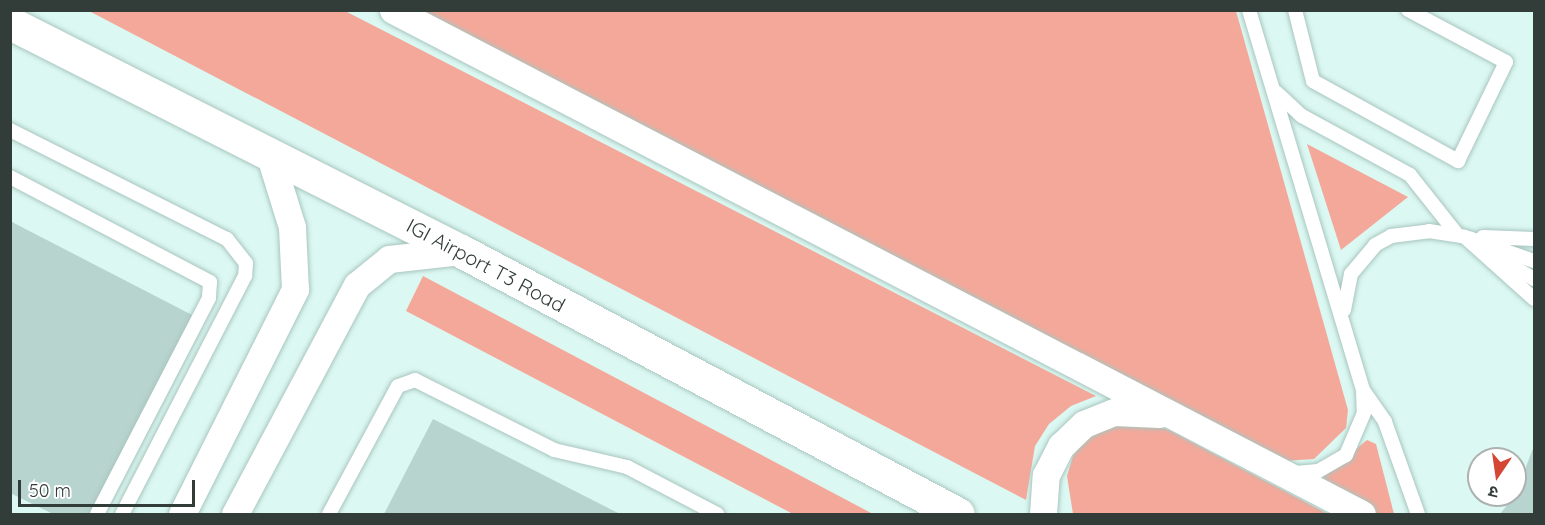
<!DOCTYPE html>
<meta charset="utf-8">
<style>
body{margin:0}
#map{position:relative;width:1545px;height:525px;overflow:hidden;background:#dbf8f2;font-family:Quicksand,"Noto Sans Devanagari",sans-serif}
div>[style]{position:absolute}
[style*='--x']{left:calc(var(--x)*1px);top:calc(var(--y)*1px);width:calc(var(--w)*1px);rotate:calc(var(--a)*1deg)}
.green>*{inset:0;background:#f4a89a}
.building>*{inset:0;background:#b8d4ce}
.roads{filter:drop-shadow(0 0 2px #a9c5bf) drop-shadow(0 0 2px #a9c5bf)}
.lane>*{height:14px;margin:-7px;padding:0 7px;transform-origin:7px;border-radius:7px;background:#fff}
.street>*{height:27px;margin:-13.5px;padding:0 13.5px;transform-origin:13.5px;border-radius:13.5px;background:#fff}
.secondary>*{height:33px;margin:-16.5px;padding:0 16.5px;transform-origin:16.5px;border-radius:16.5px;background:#fff}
span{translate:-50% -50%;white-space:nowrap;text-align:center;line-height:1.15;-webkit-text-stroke:4.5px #fff;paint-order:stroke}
.street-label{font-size:20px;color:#323d3a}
.frame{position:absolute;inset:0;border:12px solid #323d3a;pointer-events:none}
.north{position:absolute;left:1467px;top:447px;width:60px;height:60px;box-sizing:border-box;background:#fff;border:2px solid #adb1b0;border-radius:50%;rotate:193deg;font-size:16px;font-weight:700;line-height:24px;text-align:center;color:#323d3a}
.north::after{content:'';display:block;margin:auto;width:21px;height:27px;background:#d44734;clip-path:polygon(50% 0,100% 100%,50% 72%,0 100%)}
.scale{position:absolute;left:18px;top:480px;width:177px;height:27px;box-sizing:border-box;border:3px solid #323d3a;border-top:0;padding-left:8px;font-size:18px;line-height:21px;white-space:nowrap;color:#323d3a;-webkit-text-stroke:4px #fff;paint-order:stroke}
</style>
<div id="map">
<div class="green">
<i style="clip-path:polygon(89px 11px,345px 11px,1096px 396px,1071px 406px,1049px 424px,1035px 446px,1026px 500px)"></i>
<i style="clip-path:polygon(416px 11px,1236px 11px,1348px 410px,1346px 428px,1314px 459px,1283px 461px)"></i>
<i style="clip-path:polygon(1307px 144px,1408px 197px,1341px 250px)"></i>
<i style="clip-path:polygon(423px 276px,873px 514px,793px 514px,406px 311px)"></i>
<i style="clip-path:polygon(1142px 422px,1169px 430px,1328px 514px,1073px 514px,1067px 476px,1073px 456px,1090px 434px,1113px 424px)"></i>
<i style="clip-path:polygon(1367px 440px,1376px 444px,1394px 514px,1373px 514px,1320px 479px)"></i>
</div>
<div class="building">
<i style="clip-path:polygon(10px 221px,196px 317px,93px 514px,53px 514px,10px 493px)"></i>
<i style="clip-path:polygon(433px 419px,620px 514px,384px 514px)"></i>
<i style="clip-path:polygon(1534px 446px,1534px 514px,1500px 514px,1515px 495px)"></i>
</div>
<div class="roads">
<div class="lane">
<i style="--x:1249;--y:10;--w:397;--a:73.3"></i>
<i style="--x:1363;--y:390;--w:23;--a:88"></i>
<i style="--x:1364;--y:413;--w:46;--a:113.2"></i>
<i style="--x:1346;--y:455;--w:32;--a:150"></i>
<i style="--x:1318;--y:471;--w:25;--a:175"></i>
<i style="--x:1295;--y:10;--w:73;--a:75.8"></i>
<i style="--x:1313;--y:81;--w:166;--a:28.9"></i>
<i style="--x:1458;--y:161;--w:110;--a:-64.1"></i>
<i style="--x:1506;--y:62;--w:111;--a:-152"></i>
<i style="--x:1276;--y:92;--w:35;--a:43"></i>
<i style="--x:1302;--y:116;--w:123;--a:28.6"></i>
<i style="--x:1410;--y:175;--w:74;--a:51.6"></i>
<i style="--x:10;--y:130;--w:243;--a:26.7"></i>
<i style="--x:227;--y:239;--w:31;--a:52"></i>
<i style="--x:246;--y:263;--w:13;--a:94"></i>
<i style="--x:245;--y:276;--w:268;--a:117.3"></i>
<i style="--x:10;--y:177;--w:226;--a:27.7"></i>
<i style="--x:210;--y:282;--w:16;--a:94"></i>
<i style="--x:209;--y:298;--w:243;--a:117.4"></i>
<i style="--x:1483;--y:237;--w:51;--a:2.2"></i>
<i style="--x:1469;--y:238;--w:69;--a:19.5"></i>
<i style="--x:1491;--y:254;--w:50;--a:30.2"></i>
<i style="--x:1344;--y:310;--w:37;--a:-79"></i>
<i style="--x:1351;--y:274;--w:38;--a:-50"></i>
<i style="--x:1375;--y:245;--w:18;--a:-29"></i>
<i style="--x:1391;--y:236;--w:38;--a:-7"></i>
<i style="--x:1429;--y:231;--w:36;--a:9"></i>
<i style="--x:1465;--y:237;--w:93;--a:41.9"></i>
<i style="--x:1363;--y:390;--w:39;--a:55"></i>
<i style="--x:1385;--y:422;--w:98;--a:70.3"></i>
<i style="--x:329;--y:514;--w:145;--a:-61.7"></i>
<i style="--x:398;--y:386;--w:18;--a:-19"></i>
<i style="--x:415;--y:380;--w:156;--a:26.7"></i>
<i style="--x:554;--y:450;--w:75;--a:13.1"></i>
<i style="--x:627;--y:467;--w:102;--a:27.6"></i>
</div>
<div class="street">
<i style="--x:393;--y:10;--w:1092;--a:27.48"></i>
<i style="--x:182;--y:514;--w:252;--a:-63.3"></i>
<i style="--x:295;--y:289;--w:62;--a:-92.8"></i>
<i style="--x:292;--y:227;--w:77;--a:-107.3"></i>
<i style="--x:235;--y:514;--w:259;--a:-62"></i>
<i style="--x:357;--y:285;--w:41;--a:-39.1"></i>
<i style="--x:389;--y:259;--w:72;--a:-6.3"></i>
<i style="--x:1043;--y:514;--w:39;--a:-86"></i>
<i style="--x:1046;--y:475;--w:33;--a:-63"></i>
<i style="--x:1061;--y:446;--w:32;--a:-44"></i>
<i style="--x:1084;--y:424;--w:32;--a:-22"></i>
<i style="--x:1114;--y:412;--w:45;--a:2.5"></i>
</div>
<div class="secondary">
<i style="--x:10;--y:23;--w:505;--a:26.82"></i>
<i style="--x:461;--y:251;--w:562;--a:27.89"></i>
</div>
</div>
<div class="street-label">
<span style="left:486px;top:265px;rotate:28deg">IGI Airport T3 Road</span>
</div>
<div class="frame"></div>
<div class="north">उ</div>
<div class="scale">50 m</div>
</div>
